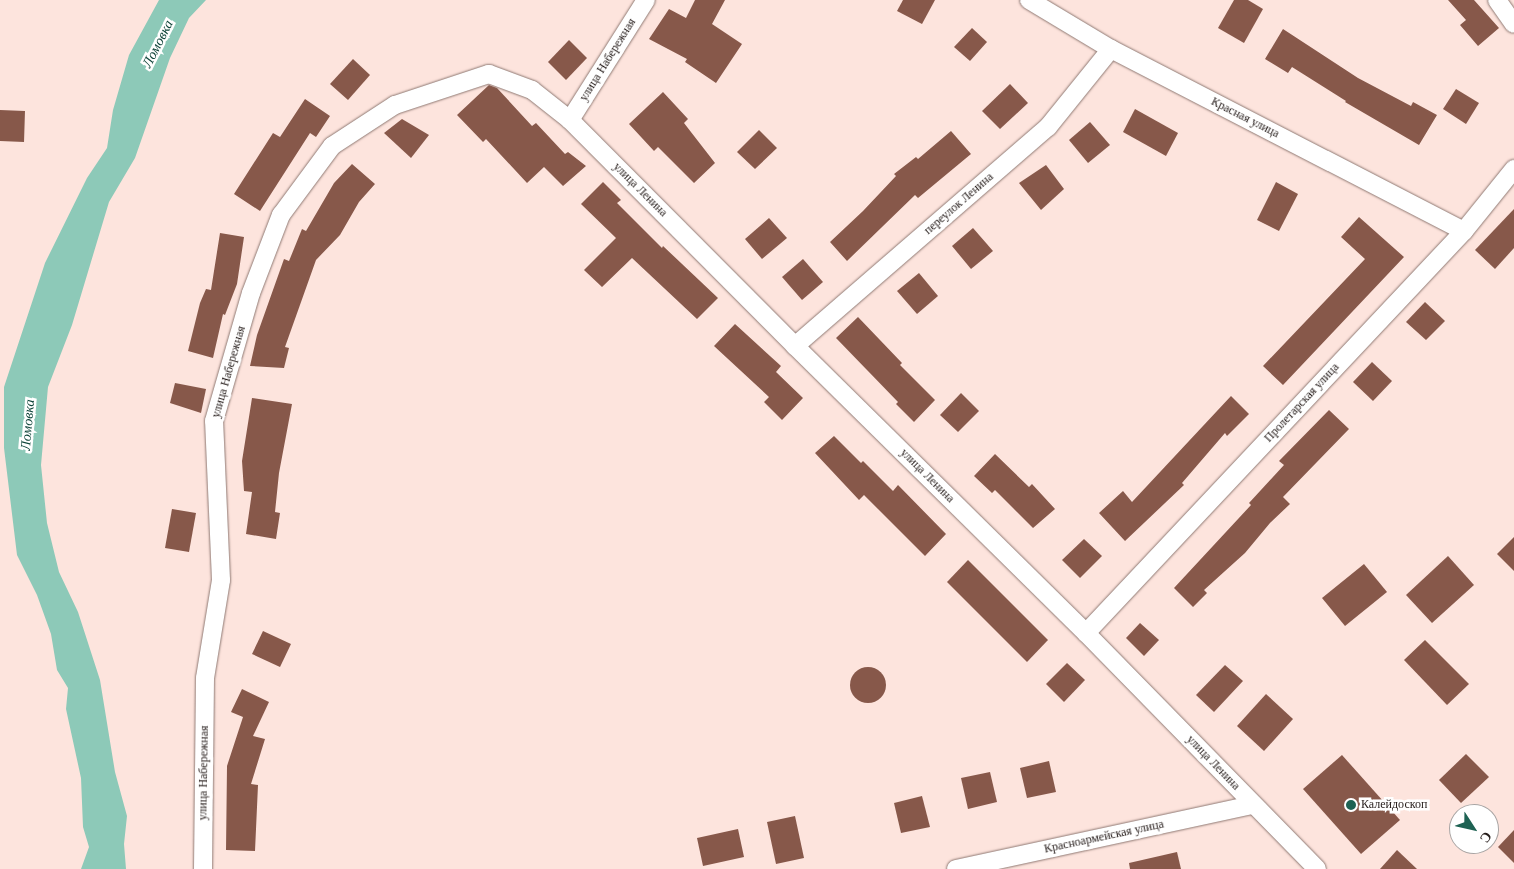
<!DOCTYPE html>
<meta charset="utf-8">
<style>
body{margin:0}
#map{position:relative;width:1514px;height:869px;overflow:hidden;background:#fde4dd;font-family:"Times New Roman",serif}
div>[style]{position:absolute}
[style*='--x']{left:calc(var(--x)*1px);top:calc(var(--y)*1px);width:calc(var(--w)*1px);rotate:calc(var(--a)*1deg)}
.water>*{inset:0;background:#8dc9b8}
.building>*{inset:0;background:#87584a}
.round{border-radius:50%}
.roads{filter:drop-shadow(0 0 1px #8f7973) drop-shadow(0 0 1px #8f7973)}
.minor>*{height:18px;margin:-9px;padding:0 9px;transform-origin:9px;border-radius:9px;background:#fff}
.dots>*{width:14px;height:14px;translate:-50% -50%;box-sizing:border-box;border:2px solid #fff;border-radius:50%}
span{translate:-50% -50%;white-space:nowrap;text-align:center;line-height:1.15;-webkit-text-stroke:5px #fff;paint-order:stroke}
.street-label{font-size:12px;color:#251c1a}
.poi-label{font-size:12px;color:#251c1a}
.left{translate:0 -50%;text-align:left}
.water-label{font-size:14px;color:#0f4439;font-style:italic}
.north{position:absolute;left:1449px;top:804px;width:50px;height:50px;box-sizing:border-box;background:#fff;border:1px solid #a8a4a3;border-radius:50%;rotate:125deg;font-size:14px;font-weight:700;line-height:20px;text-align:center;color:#251c1a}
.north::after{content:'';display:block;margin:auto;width:18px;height:22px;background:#1e6253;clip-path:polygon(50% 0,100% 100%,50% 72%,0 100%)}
</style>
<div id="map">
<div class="water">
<i style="clip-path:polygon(159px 0,206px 0,189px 18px,170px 58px,135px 158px,109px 202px,72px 325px,48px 387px,41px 465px,47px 523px,59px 572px,78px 612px,100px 680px,115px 772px,127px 816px,124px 844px,126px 869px,81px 869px,89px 847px,83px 827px,81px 778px,66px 709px,68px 688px,57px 670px,51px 634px,37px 595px,17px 555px,4px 448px,4px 387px,45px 263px,87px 178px,107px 148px,113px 110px,129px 55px)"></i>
</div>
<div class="building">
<i style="clip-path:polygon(695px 0,725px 0,712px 24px,742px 44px,716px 83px,685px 62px,687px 59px,649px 39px,669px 9px,686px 18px)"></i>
<i style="clip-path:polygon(903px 0,935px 0,922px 24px,897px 11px)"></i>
<i style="clip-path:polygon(1234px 0,1248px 0,1263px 9px,1244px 43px,1218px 28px)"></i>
<i style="clip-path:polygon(1448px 0,1474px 0,1499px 28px,1478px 46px,1460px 25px,1466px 20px)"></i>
<i style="clip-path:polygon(972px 28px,987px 42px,970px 61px,954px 47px)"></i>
<i style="clip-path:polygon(1283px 29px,1358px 78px,1411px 106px,1413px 102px,1437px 115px,1419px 145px,1345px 102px,1346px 101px,1292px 67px,1288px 73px,1265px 59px)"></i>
<i style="clip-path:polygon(569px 40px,587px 58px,566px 80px,548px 62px)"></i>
<i style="clip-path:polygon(353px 59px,370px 75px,348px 100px,330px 84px)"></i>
<i style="clip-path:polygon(1010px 84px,1028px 103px,1000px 129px,982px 111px)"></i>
<i style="clip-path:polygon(489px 85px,497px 88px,532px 126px,536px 123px,565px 154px,568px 152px,586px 166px,563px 186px,544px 167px,527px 183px,486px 139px,483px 142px,457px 115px)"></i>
<i style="clip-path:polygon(1456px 89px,1479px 103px,1466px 124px,1443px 109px)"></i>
<i style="clip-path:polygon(663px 92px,688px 119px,684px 123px,715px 163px,694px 183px,658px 147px,654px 151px,629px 124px)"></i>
<i style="clip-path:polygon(305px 99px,330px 116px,316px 137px,310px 133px,260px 211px,234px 194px,273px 133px,280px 137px)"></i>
<i style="clip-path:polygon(1135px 109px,1178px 133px,1166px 156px,1123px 132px)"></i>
<i style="clip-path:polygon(0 110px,25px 111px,24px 142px,0 141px)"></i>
<i style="clip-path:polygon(402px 119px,429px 135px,411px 158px,384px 133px)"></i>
<i style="clip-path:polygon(1090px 122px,1110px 145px,1088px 163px,1069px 140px)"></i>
<i style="clip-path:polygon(759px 130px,777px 148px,755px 169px,737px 152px)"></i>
<i style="clip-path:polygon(951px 131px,971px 154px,918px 198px,915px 195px,847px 261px,830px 242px,863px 211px,896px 176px,894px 174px,916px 157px,918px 159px)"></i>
<i style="clip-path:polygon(352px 164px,375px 184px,359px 202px,340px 235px,316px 260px,285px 347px,289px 348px,284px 368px,250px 366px,257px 335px,284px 259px,289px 261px,302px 229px,306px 231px,334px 183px)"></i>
<i style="clip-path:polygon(1046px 165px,1064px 189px,1041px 210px,1019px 183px)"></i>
<i style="clip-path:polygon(603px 182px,621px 200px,617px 203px,662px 248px,663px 246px,718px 298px,697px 319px,632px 258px,602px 287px,584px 270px,616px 238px,581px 204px)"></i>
<i style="clip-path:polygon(1276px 182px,1298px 194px,1279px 231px,1257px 220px)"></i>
<i style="clip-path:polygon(1514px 209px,1514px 248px,1495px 269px,1475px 250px)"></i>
<i style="clip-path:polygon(1359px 217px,1404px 257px,1283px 385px,1263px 366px,1365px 259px,1341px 237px)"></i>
<i style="clip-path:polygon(769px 218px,787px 238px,762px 259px,745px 239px)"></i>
<i style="clip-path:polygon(973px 228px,993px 251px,971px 269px,952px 246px)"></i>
<i style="clip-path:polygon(220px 233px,244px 237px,237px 284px,225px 315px,223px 314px,213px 358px,188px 351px,200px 303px,206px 289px,211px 290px)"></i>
<i style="clip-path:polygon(803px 259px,823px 282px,802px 300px,782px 277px)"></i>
<i style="clip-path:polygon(919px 273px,938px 296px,917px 314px,897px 291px)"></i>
<i style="clip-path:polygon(1425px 302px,1445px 321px,1426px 340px,1406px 322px)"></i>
<i style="clip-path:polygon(858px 317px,902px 363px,900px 365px,935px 400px,914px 422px,896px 404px,898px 402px,836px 338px)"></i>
<i style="clip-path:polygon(735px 324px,781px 366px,776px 372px,803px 398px,782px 420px,764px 402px,769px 397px,714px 346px)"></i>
<i style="clip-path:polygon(1372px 362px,1392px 381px,1373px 401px,1353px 382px)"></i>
<i style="clip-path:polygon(175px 383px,206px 389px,201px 413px,170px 403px)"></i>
<i style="clip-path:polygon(961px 393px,979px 411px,958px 432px,940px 415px)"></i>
<i style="clip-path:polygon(1231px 396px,1249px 414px,1227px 436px,1225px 433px,1182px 483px,1184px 485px,1125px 541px,1099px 513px,1123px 491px,1132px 502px)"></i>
<i style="clip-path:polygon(252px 398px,292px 404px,279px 473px,275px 512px,280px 513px,276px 539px,246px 534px,252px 492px,244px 491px,242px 461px)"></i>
<i style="clip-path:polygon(1329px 410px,1349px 429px,1283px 497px,1290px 504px,1270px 523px,1245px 553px,1204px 590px,1207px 593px,1193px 607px,1174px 588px,1251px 505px,1249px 503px,1284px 465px,1279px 461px)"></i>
<i style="clip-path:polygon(834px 436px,861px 463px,863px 461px,893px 491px,898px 485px,946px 534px,925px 556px,864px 495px,859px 500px,815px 453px)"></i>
<i style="clip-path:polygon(995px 454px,1029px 487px,1032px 484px,1055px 509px,1033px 528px,995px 490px,992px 493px,974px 476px)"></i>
<i style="clip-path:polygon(172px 509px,196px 513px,189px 552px,165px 548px)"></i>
<i style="clip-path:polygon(1514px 537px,1514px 571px,1497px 554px)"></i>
<i style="clip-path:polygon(1084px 539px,1102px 556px,1080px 578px,1062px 560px)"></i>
<i style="clip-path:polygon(1448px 556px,1474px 585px,1432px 623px,1406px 595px)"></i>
<i style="clip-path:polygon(968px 560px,1048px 640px,1027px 662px,947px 582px)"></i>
<i style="clip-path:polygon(1364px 564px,1387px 592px,1345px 626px,1322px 598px)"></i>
<i style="clip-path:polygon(1140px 623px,1159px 640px,1144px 656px,1126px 638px)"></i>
<i style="clip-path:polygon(263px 631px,291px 644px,280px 667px,252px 654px)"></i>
<i style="clip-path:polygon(1425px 640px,1469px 684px,1447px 705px,1404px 660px)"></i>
<i style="clip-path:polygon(1067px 663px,1085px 680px,1064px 702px,1046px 684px)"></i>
<i style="clip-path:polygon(1225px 665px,1243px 681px,1214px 712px,1196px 695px)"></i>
<i class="round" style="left:850px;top:667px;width:36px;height:36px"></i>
<i style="clip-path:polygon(242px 689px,269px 702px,253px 736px,265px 739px,251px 784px,258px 785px,255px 851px,226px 850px,227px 766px,243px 717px,231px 712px)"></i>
<i style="clip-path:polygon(1266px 694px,1293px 719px,1264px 751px,1237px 726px)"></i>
<i style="clip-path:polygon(1466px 754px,1489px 777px,1461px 803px,1439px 780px)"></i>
<i style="clip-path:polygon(1342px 755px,1400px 820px,1361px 854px,1303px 789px)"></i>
<i style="clip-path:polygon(1049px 761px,1056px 792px,1027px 798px,1020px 768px)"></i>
<i style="clip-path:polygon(990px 772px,997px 802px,968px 809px,961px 778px)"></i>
<i style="clip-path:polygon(922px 796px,930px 827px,901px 833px,894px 803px)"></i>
<i style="clip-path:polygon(795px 816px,804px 858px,776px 864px,767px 822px)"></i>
<i style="clip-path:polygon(738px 829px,744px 857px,703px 866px,697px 838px)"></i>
<i style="clip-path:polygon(1514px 830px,1514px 863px,1498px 847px)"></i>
<i style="clip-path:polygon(1397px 850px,1417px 869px,1380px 869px)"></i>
<i style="clip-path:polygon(1177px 852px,1181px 869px,1130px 869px,1129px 863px)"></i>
</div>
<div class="roads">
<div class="minor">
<i style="--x:1029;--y:0;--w:96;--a:30.9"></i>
<i style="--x:1111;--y:49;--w:397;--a:27.3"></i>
<i style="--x:1497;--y:0;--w:29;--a:55"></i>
<i style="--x:570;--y:120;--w:142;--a:-57.7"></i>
<i style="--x:795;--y:346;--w:335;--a:-40.9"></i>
<i style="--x:1048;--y:127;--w:100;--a:-51.1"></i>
<i style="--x:1086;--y:633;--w:552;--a:-46.76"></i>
<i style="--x:1464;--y:231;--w:80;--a:-51.1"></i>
<i style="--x:203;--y:869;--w:191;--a:-89.4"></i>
<i style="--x:205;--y:678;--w:99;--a:-80.7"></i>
<i style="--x:221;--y:580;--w:159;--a:-92.5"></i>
<i style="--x:214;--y:421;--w:133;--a:-73.9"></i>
<i style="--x:251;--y:293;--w:84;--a:-69"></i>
<i style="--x:281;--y:215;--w:86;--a:-53.5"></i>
<i style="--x:332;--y:146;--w:75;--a:-33.1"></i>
<i style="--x:395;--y:105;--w:99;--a:-18.3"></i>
<i style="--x:489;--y:74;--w:46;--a:20.4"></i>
<i style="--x:532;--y:90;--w:48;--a:38.3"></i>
<i style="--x:570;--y:120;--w:319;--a:45.1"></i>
<i style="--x:795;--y:346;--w:409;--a:44.6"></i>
<i style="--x:1086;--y:633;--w:330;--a:45.6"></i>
<i style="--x:956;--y:869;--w:304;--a:-12.2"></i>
</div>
</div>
<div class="dots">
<i style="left:1351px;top:805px;background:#1e6253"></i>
</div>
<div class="street-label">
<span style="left:608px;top:60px;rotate:-58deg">улица Набережная</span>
<span style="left:1245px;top:118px;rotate:27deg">Красная улица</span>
<span style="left:640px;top:190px;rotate:45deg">улица Ленина</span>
<span style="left:959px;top:204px;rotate:-41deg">переулок Ленина</span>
<span style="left:229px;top:372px;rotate:-74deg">улица Набережная</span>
<span style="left:1302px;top:403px;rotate:-47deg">Пролетарская улица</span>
<span style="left:927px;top:476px;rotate:45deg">улица Ленина</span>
<span style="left:1213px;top:763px;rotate:46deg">улица Ленина</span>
<span style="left:204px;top:773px;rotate:-89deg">улица Набережная</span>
<span style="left:1104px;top:837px;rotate:-12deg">Красноармейская улица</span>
</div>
<div class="poi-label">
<span class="left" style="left:1361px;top:805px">Калейдоскоп</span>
</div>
<div class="water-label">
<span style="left:158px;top:44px;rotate:-63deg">Ломовка</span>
<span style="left:28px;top:425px;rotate:-85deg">Ломовка</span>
</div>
<div class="north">С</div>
</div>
